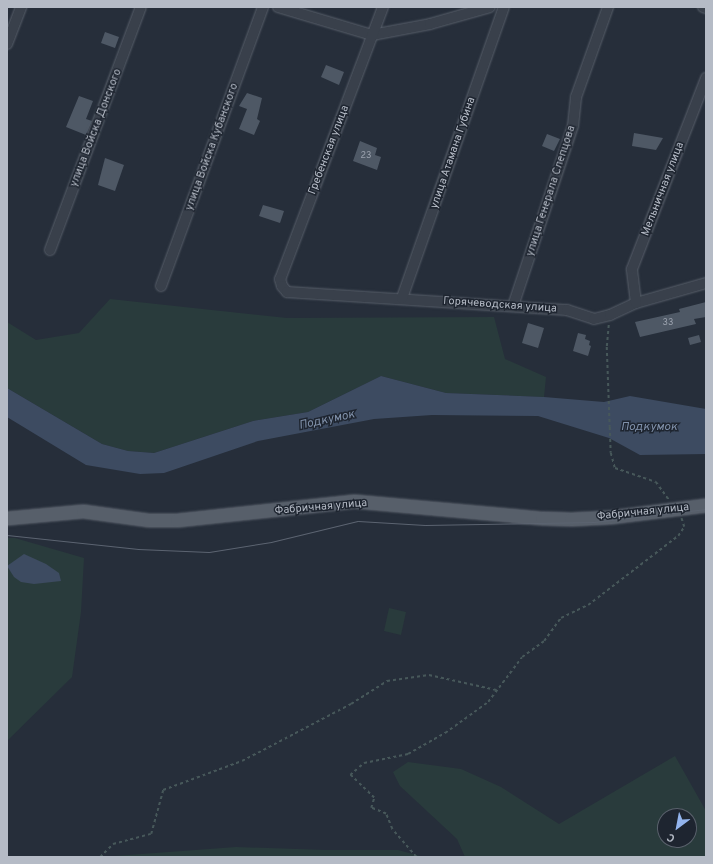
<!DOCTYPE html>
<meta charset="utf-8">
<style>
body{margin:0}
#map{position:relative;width:713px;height:864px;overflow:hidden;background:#262e3a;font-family:Overpass,sans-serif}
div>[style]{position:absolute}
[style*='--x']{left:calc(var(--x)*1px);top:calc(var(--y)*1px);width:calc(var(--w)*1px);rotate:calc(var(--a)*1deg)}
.green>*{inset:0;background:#293b3c}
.water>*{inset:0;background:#3d4b61}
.building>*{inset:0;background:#4e5865}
.path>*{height:1.5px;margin-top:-0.75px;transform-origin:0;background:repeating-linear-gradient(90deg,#47585a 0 3px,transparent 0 6px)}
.roads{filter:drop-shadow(0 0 1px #575e69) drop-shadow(0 0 1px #575e69)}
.minor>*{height:10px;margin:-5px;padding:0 5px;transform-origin:5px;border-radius:5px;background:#39404b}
.major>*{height:13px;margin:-6.5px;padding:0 6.5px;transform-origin:6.5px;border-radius:6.5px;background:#575f6a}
.tram>*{height:1px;margin:-0.5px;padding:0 0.5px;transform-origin:0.5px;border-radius:0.5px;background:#5c6471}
span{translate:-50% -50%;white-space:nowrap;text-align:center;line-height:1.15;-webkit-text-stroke:3px #1e2530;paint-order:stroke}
.number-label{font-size:9px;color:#9ba2ae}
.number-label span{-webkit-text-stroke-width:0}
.street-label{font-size:11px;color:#b5bbc6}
.water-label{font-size:12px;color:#8091aa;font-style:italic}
.frame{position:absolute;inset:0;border:8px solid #b5bbc6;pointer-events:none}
.north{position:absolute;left:657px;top:808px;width:40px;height:40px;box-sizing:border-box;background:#1e2530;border:1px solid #5a616c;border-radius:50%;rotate:212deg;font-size:11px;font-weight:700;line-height:16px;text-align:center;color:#b5bbc6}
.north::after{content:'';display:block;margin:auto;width:14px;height:18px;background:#93b4ed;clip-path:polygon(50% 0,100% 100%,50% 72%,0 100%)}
</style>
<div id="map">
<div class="green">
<i style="clip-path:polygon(110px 299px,287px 318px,494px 317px,505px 359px,546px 377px,544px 397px,446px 393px,381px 376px,308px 412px,253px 421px,154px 453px,128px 451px,102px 444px,7px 388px,7px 322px,36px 340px,79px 333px)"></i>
<i style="clip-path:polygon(7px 538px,15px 538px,84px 558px,81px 612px,72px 677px,7px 741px)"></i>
<i style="clip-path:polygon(389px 608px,406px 612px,401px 635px,384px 631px)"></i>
<i style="clip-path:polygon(evenodd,675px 756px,706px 811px,706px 857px,465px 857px,457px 839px,400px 786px,393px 772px,408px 762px,461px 769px,501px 787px,559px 824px,675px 756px,665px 816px,689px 816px,689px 840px,665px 840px,665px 816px)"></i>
<i style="clip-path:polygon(236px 847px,326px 850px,398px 850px,424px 857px,101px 857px)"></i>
</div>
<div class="water">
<i style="clip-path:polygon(381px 376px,446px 393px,544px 397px,604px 402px,630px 396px,706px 409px,706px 454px,640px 455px,609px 438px,538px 416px,432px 415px,374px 419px,258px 441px,164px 473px,140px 474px,86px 465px,7px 417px,7px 388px,102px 444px,128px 451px,154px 453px,253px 421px,308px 412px)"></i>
<i style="clip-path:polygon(24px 554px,46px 564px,59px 573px,61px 581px,34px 584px,21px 582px,14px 577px,7px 566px)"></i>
</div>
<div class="building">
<i style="clip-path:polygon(105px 32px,119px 37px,115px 48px,101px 43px)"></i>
<i style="clip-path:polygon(326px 65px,344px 72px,339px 85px,321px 77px)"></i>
<i style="clip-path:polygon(247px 93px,262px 98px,257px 119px,260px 121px,254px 135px,239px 129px,247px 109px,239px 106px)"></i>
<i style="clip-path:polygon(79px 96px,93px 101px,86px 119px,92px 121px,86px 135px,66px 127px)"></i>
<i style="clip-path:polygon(634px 133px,663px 138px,656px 150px,632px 146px)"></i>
<i style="clip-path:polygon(547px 134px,560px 139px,554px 151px,542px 146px)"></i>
<i style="clip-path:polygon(360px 141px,377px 148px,375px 155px,381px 157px,377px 170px,353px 161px)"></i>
<i style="clip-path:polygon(105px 158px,124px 165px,115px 191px,98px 185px)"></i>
<i style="clip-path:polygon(263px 205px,284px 211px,280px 223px,259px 216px)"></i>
<i style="clip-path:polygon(706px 302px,706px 317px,694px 319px,696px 324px,640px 337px,635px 322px,680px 312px,679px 309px)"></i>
<i style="clip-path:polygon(528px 323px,544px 328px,538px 348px,522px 343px)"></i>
<i style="clip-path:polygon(578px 333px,586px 335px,585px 339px,590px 341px,589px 345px,591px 346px,588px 356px,573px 351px)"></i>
<i style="clip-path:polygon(699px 335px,701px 342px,690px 345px,688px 338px)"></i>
</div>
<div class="path">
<i style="--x:609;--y:325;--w:22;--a:95"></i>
<i style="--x:607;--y:347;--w:80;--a:87.9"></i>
<i style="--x:610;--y:427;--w:26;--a:88"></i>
<i style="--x:611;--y:453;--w:16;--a:75"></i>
<i style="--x:615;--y:468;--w:43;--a:18.9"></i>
<i style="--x:656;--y:482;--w:22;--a:54"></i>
<i style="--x:100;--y:857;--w:18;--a:-45"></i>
<i style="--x:113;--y:844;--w:39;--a:-15"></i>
<i style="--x:151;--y:834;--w:46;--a:-74.7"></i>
<i style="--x:163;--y:790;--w:84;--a:-20.2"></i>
<i style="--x:242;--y:761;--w:123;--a:-27.6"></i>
<i style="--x:351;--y:704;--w:43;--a:-32.6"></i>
<i style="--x:387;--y:681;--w:42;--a:-8.1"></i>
<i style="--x:429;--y:675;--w:69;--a:12.6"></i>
<i style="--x:416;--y:857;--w:37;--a:-131"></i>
<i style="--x:392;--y:829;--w:16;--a:-112"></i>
<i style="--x:386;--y:814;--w:16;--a:-158"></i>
<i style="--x:371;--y:808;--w:10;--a:-73"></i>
<i style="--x:374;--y:798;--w:33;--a:-136"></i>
<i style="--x:350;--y:775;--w:18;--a:-41"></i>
<i style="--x:364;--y:763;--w:45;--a:-11.6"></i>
<i style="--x:408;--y:754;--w:43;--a:-29.6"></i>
<i style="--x:445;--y:733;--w:53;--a:-35.8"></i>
<i style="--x:488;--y:702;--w:56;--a:-52.9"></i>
<i style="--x:522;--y:657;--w:27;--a:-36"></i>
<i style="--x:544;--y:641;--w:29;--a:-54"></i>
<i style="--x:561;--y:618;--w:30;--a:-26"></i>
<i style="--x:588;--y:605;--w:113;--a:-37.5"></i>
<i style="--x:678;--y:536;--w:11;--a:-56"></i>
<i style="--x:684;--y:527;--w:9;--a:-108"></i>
</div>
<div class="roads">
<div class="minor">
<i style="--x:278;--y:7;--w:98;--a:16.6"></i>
<i style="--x:372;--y:35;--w:59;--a:-10.7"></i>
<i style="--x:430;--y:24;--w:62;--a:-15.8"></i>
<i style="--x:383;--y:7;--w:291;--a:110.7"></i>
<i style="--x:280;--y:279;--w:7;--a:74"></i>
<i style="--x:282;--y:286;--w:8;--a:50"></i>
<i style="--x:287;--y:292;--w:281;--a:3.7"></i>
<i style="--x:567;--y:310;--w:28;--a:18"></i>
<i style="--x:594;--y:319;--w:16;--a:-14"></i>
<i style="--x:610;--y:315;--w:29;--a:-25"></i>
<i style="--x:636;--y:303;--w:73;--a:-15.9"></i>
<i style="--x:703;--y:7;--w:3;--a:18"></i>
<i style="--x:7;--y:44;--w:40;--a:-69"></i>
<i style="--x:50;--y:250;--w:259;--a:-69.5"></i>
<i style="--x:161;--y:286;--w:297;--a:-69.9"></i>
<i style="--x:402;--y:298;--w:308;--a:-70.7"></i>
<i style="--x:636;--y:303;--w:34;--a:-97"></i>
<i style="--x:632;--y:269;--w:205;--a:-68.8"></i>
<i style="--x:513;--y:306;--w:190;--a:-71.6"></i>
<i style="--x:573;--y:126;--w:29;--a:-84"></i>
<i style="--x:576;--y:97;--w:96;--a:-70.4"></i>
</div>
<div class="major">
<i style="--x:7;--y:518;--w:76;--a:-5.3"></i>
<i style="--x:83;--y:511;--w:67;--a:7.8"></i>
<i style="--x:149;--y:520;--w:28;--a:0"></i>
<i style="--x:177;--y:520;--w:178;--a:-6.1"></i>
<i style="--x:354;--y:501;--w:189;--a:5.2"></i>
<i style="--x:542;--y:518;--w:29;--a:2"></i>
<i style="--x:571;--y:519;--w:39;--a:-3"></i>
<i style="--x:610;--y:517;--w:97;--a:-7.1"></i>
</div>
</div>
<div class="tram">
<i style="--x:7;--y:535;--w:132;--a:6.1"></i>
<i style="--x:138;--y:549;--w:71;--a:2.4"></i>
<i style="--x:209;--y:552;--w:63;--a:-9.2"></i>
<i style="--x:271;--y:542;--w:89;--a:-13.6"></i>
<i style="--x:358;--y:521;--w:67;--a:3.4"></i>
<i style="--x:425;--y:525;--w:169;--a:-1"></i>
<i style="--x:594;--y:522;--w:113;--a:-6.6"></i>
</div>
<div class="number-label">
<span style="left:366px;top:156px">23</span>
<span style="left:668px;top:323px">33</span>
</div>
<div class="street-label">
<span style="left:96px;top:128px;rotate:-69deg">улица Войска Донского</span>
<span style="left:212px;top:147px;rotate:-70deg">улица Войска Кубанского</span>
<span style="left:329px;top:150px;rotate:-69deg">Гребенская улица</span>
<span style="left:453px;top:153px;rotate:-71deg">улица Атамана Губина</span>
<span style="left:663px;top:189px;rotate:-69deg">Мельничная улица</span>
<span style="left:551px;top:191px;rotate:-72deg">улица Генерала Слепцова</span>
<span style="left:500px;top:305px;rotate:4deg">Горячеводская улица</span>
<span style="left:321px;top:507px;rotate:-5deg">Фабричная улица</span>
<span style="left:643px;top:512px;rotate:-6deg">Фабричная улица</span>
</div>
<div class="water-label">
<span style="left:327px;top:421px;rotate:-12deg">Подкумок</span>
<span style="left:649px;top:428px">Подкумок</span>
</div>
<div class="frame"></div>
<div class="north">С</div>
</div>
